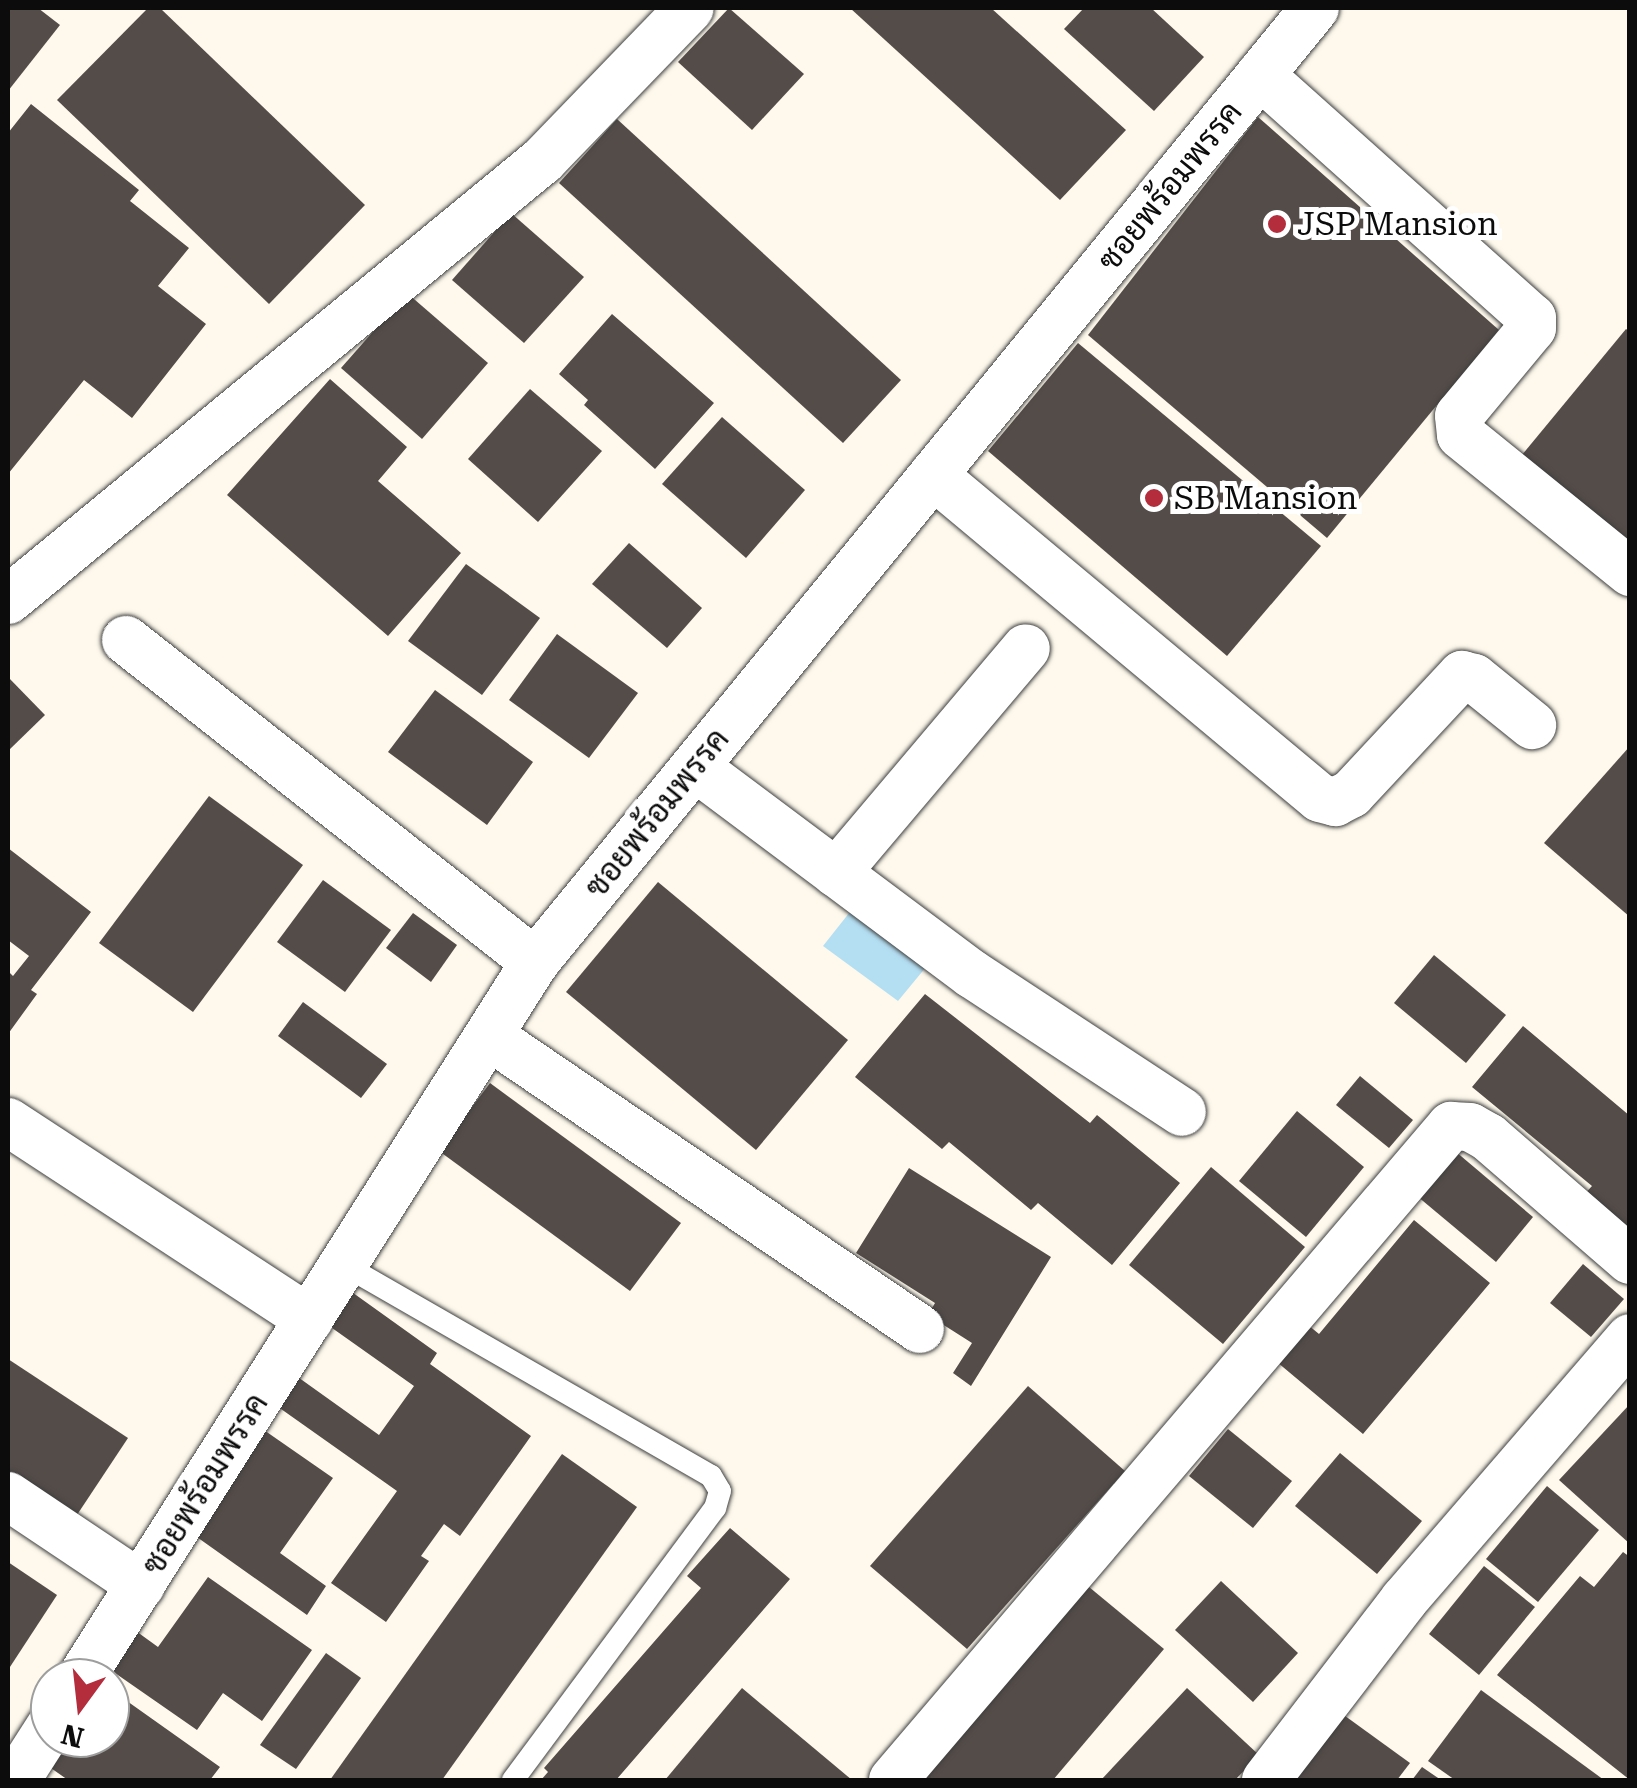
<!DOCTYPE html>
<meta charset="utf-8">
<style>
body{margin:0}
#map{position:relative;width:1637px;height:1788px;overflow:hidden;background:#fef9ec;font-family:"Roboto Serif",Sarabun,serif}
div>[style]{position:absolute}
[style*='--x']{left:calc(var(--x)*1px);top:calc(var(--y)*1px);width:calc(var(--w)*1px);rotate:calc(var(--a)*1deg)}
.water>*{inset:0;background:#b4dff2}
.building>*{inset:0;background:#544c49}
.roads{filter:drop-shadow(0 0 2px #3f3f3f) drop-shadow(0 0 2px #3f3f3f)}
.service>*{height:22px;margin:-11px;padding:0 11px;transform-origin:11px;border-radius:11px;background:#fff}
.minor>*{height:48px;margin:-24px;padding:0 24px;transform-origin:24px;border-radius:24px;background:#fff}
.dots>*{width:28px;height:28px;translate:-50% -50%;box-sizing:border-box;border:5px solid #fff;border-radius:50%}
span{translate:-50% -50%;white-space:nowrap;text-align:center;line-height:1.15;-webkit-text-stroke:10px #fff;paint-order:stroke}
.street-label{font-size:32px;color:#0c0c0c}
.poi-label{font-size:32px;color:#0c0c0c}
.left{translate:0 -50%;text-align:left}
.frame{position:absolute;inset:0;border:10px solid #0c0c0c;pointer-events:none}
.north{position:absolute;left:30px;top:1658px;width:100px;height:100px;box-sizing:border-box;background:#fff;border:2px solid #9e9e9e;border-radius:50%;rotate:195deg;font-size:28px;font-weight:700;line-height:40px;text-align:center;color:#0c0c0c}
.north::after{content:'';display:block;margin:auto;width:35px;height:45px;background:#b32d3c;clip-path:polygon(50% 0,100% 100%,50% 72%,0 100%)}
</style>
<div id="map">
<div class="water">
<i style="clip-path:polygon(857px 903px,931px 961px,898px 1001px,823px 946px)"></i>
</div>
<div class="building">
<i style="clip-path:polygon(8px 8px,38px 8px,60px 25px,8px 91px)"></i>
<i style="clip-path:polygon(148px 8px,160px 8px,365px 205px,269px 304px,57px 100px)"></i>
<i style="clip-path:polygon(729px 8px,804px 74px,752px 130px,678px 62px)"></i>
<i style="clip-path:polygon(850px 8px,991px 8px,1126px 130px,1060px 200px)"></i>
<i style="clip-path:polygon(1084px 8px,1151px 8px,1204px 57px,1154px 111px,1064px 29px)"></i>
<i style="clip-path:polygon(31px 104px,139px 190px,130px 201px,189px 248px,158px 286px,206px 324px,132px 418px,84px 380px,8px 474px,8px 133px)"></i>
<i style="clip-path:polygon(1258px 117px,1499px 330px,1327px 538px,1088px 335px)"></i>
<i style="clip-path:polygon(617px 119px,901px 380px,843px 443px,559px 183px)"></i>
<i style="clip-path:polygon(511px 213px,584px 277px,524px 343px,452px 280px)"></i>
<i style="clip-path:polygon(407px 293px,488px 363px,422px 439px,341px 368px)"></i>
<i style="clip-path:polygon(612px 314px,714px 403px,655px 469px,584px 405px,588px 400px,559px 374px)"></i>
<i style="clip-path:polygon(1626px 329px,1630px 332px,1630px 553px,1517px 461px)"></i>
<i style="clip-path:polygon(1078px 343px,1321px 546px,1227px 656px,988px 451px)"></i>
<i style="clip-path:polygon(330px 379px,407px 447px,378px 481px,461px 553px,388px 636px,227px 495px)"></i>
<i style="clip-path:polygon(530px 389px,602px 451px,538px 522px,468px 459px)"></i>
<i style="clip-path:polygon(722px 417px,805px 490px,746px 558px,662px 484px)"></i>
<i style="clip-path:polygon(629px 543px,702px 608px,667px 648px,592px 584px)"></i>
<i style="clip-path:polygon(466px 564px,540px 618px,482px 695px,408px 641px)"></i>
<i style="clip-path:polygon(557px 634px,638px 693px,589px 758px,509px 700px)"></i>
<i style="clip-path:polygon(8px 677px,45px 715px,8px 751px)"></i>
<i style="clip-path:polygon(435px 690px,533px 762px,487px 825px,388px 752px)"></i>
<i style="clip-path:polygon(1630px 746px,1630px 917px,1544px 843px)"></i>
<i style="clip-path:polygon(209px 796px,303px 865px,193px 1012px,99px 943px)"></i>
<i style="clip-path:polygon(8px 848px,91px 912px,31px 990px,37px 994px,8px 1034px,8px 971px,13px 976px,29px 956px,8px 940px)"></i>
<i style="clip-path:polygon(323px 880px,391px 930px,345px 992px,277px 942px)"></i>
<i style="clip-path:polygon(658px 882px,848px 1040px,756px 1150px,566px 992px)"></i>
<i style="clip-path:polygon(413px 913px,457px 945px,431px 982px,386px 948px)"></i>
<i style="clip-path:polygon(1434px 955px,1506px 1015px,1466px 1063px,1394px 1003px)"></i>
<i style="clip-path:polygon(925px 994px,1090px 1123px,1097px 1115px,1180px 1183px,1112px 1265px,1038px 1203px,1031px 1210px,949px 1142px,942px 1149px,855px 1077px)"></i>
<i style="clip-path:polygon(303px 1002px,387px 1064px,361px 1098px,278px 1036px)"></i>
<i style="clip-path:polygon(1523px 1026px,1630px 1116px,1630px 1236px,1582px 1197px,1592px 1186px,1472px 1087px)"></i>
<i style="clip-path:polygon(1360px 1076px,1413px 1120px,1389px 1148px,1336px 1105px)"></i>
<i style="clip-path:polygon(490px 1083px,681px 1223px,630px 1291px,439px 1151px)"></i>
<i style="clip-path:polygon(1297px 1111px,1364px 1167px,1306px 1237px,1239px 1181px)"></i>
<i style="clip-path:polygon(1455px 1151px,1533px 1217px,1496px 1262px,1417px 1196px)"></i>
<i style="clip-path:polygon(1211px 1167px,1305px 1247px,1223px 1344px,1129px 1265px)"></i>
<i style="clip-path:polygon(909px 1168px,1051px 1257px,971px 1386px,953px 1373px,972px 1343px,928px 1315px,935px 1303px,856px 1253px)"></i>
<i style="clip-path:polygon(1414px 1220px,1490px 1283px,1363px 1434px,1271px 1357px,1302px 1320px,1319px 1334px)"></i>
<i style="clip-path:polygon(1583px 1264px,1624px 1299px,1591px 1337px,1550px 1303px)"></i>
<i style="clip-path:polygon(349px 1290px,437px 1353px,430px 1364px,531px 1436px,460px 1536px,444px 1524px,421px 1556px,429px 1561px,386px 1622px,331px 1583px,397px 1491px,274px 1404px,295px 1375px,379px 1435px,414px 1386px,325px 1323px)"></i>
<i style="clip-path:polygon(8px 1359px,128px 1438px,67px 1530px,8px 1490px)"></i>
<i style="clip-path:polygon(1028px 1386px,1125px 1471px,967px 1649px,870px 1566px)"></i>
<i style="clip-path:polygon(1630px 1404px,1630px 1544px,1559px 1480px)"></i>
<i style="clip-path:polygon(261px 1428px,333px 1478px,280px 1553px,326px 1586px,307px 1615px,187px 1530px)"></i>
<i style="clip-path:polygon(1228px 1429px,1292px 1481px,1253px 1528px,1189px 1476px)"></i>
<i style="clip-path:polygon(1340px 1453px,1422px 1521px,1377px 1574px,1295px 1506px)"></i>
<i style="clip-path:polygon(562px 1454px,637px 1507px,442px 1780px,330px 1780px)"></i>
<i style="clip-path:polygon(1547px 1486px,1599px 1530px,1538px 1602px,1486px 1559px)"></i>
<i style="clip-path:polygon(730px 1528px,790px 1579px,616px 1780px,541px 1780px,548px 1772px,544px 1768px,701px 1588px,687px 1576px)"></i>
<i style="clip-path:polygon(1623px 1552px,1630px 1557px,1630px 1780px,1497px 1675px,1580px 1576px,1594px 1587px)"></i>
<i style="clip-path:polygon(8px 1562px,57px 1595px,8px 1670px)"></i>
<i style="clip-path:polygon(1484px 1566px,1535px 1607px,1479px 1675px,1429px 1634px)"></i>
<i style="clip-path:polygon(208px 1577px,312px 1650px,262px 1721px,223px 1693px,197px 1730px,102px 1664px,129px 1626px,158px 1647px)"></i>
<i style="clip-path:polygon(1221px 1581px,1298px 1653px,1253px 1702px,1175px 1630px)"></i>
<i style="clip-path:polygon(1083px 1582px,1164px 1649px,1053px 1780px,898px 1780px)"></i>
<i style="clip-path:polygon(326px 1653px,361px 1678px,296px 1769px,260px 1745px)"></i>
<i style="clip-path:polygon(742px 1688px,852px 1780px,665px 1780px)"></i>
<i style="clip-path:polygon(1187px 1688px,1259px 1755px,1235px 1780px,1101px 1780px)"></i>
<i style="clip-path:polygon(110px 1689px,220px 1767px,210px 1780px,68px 1780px,38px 1759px,53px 1738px,110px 1738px)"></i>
<i style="clip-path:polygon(1481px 1690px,1604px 1780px,1455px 1780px,1428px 1761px)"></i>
<i style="clip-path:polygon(1341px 1713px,1410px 1763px,1397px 1780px,1291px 1780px)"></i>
<i style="clip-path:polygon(1422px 1767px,1441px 1780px,1412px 1780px)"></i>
</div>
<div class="roads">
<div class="service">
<i style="--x:344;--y:1265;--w:423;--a:29.9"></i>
<i style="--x:711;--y:1476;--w:17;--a:59"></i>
<i style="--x:720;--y:1491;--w:18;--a:106"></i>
<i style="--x:715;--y:1508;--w:339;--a:126.6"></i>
</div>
<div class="minor">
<i style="--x:1260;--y:75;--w:365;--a:41.8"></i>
<i style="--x:1532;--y:318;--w:10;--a:90"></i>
<i style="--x:1532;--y:328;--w:114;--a:129.7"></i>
<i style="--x:1459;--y:416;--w:19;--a:84"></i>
<i style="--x:1461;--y:435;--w:218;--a:39"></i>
<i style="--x:933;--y:475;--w:504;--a:39.85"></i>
<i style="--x:1320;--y:798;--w:16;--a:15"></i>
<i style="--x:1335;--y:802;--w:18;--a:-27"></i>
<i style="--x:1351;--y:794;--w:163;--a:-47"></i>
<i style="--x:1462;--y:675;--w:12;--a:14"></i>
<i style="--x:1474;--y:678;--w:75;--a:39"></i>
<i style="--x:8;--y:600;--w:693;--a:-39.43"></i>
<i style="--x:543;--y:160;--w:211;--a:-46"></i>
<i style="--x:126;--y:640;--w:521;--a:38.21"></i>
<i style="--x:695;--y:767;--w:346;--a:36.8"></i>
<i style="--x:972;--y:974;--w:251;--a:33.3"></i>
<i style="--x:836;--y:873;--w:294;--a:-49.8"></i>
<i style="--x:489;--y:1036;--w:521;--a:34.21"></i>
<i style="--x:8;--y:1122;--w:360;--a:33.2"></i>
<i style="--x:8;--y:1496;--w:160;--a:33.8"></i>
<i style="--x:81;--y:1678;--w:848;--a:-57.62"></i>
<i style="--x:535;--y:962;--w:1232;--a:-50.73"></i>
<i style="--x:16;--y:1780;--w:63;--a:-57.3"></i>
<i style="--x:893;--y:1780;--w:860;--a:-49.53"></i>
<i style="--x:1451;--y:1126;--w:19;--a:3"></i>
<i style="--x:1470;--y:1127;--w:21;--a:29"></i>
<i style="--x:1488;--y:1137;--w:188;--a:40.9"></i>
<i style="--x:1266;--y:1780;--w:227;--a:-52.5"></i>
<i style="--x:1404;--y:1600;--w:346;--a:-49.2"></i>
</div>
</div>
<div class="dots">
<i style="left:1277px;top:224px;background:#b32d3c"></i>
<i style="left:1154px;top:498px;background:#b32d3c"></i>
</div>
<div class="street-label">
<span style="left:1170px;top:186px;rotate:-51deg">ซอยพร้อมพรรค</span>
<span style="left:657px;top:813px;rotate:-51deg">ซอยพร้อมพรรค</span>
<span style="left:205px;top:1484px;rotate:-58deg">ซอยพร้อมพรรค</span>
</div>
<div class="poi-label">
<span class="left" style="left:1297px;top:224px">JSP Mansion</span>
<span class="left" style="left:1174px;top:498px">SB Mansion</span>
</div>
<div class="frame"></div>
<div class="north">N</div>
</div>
